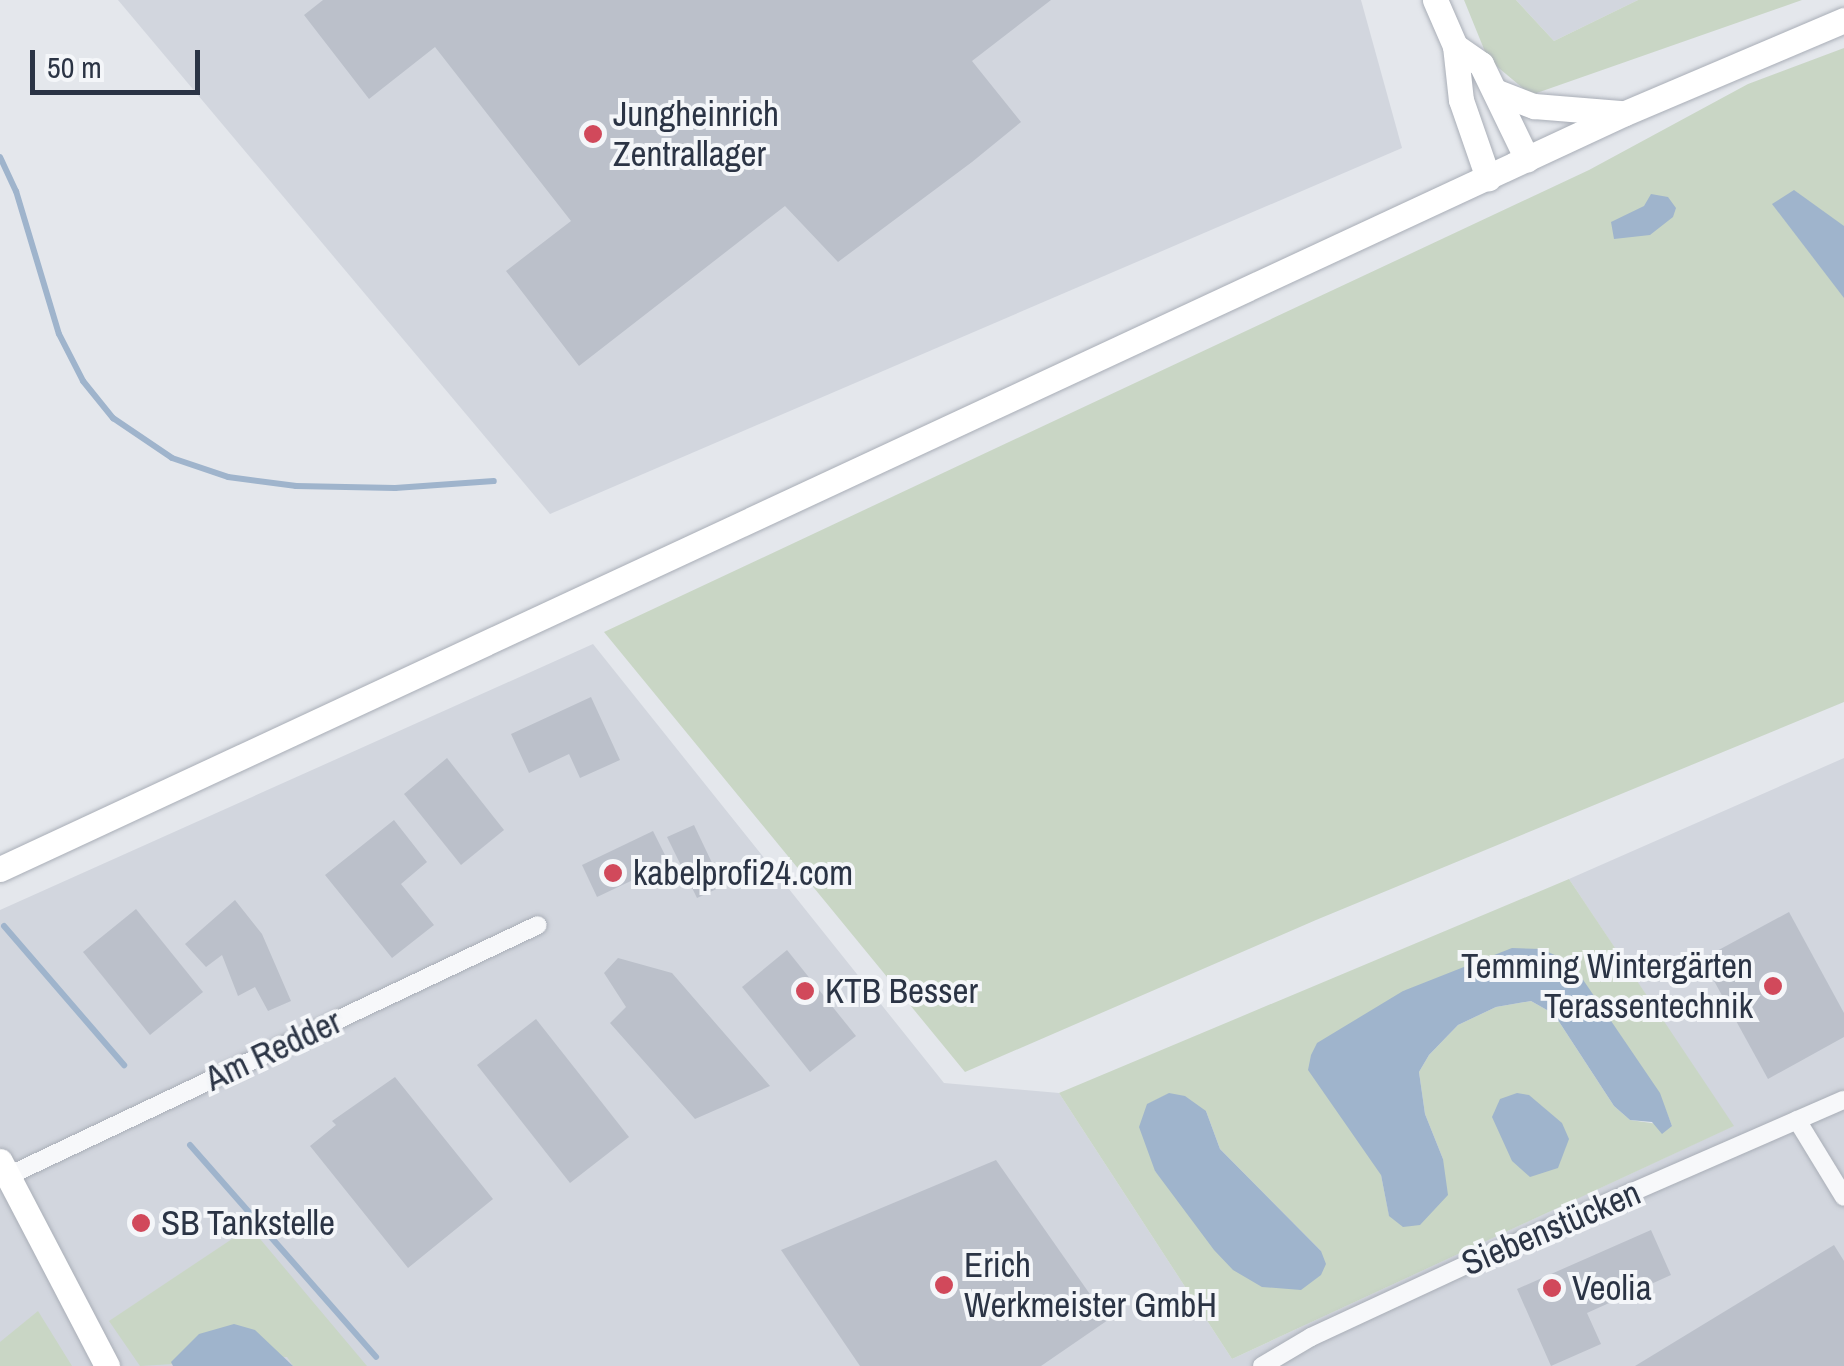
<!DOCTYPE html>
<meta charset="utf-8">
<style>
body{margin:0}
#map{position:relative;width:1844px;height:1366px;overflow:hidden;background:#e4e7ec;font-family:"Archivo Narrow",sans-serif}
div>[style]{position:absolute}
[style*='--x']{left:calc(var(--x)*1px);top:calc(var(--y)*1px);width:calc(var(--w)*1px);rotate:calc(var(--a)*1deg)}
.built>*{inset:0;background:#d2d6de}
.green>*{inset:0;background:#c9d6c5}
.water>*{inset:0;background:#9fb4cc}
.stream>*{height:6px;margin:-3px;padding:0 3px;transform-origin:3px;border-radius:3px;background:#9fb4cc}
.building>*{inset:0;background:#bbc0ca}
.roads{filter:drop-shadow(0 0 2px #a9aeb7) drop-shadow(0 0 2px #a9aeb7)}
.street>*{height:18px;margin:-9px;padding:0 9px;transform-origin:9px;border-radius:9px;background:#f7f8fa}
.secondary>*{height:25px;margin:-12.5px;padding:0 12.5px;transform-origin:12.5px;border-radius:12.5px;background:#fff}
.dots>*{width:28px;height:28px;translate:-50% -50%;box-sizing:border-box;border:5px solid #f4f6f9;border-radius:50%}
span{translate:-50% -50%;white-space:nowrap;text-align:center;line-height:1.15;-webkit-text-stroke:8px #f4f6f9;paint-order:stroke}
.poi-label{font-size:35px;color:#2b3445}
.left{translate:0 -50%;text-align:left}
.right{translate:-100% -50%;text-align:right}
.street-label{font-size:35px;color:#2b3445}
.scale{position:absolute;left:30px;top:50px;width:170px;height:45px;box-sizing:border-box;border:5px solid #2b3445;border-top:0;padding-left:12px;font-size:30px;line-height:35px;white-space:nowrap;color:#2b3445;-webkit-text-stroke:8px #f4f6f9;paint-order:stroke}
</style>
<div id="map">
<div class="built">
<i style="clip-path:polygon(118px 0,1361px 0,1402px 148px,550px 514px)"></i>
<i style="clip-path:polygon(1516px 0,1638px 0,1554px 41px)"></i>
<i style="clip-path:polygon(593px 644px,944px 1083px,1059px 1093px,1232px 1359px,1733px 1126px,1569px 879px,1844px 758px,1844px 1366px,0 1366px,0 910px)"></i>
</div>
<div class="green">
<i style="clip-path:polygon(1464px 0,1516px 0,1554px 41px,1638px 0,1802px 0,1531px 95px,1488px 59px)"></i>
<i style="clip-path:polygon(1844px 48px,1844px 702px,1316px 920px,965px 1072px,604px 632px,1589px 170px,1748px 84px)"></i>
<i style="clip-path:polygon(evenodd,1569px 879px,1734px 1126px,1232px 1359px,1059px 1093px,1569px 879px,1571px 963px,1659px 1093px,1672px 1126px,1630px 1120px,1614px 1106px,1554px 1014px,1531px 1001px,1496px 1007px,1458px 1025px,1429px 1055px,1419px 1072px,1425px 1114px,1443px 1159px,1389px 1215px,1381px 1175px,1403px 991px,1571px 963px,1569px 879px,1206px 1111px,1220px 1149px,1321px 1251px,1180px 1199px,1155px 1171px,1206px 1111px)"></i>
<i style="clip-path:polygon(250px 1227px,367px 1366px,293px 1366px,287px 1357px,140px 1366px,109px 1321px)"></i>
<i style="clip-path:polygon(38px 1311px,72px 1366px,0 1366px,0 1342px)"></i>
</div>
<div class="water">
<i style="clip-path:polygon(1794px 190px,1844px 226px,1844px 298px,1772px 204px)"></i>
<i style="clip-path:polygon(1651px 194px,1668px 197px,1676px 208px,1673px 217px,1650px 235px,1614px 239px,1611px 222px,1644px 206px)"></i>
<i style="clip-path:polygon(1512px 948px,1541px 949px,1571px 962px,1660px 1093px,1672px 1126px,1662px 1134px,1652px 1122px,1630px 1120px,1614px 1106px,1554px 1014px,1531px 1001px,1496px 1007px,1458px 1025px,1429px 1055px,1419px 1072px,1425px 1114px,1443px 1159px,1448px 1195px,1420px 1225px,1403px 1227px,1389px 1216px,1381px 1175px,1308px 1070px,1311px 1055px,1317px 1043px,1403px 991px)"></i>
<i style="clip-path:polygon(1169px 1093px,1185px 1096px,1206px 1111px,1220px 1149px,1321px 1251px,1326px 1264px,1321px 1275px,1301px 1290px,1262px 1287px,1233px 1270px,1214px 1250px,1155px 1171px,1139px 1127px,1147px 1104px)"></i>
<i style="clip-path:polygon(1517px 1093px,1529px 1095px,1562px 1123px,1569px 1139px,1558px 1168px,1530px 1177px,1512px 1161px,1492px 1117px,1500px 1099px)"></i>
<i style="clip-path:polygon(234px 1324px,255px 1330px,293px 1366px,173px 1366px,171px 1362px,199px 1334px)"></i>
</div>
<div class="stream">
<i style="--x:0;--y:157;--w:38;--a:65"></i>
<i style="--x:16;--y:191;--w:149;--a:73.3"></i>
<i style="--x:59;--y:334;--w:53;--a:62.9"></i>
<i style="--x:83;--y:381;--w:48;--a:51"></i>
<i style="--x:113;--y:418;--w:71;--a:34.1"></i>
<i style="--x:172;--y:458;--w:59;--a:18.7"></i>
<i style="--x:228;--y:477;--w:69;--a:7.5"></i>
<i style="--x:296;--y:486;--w:99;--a:1.2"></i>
<i style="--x:395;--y:488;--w:99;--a:-4"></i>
<i style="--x:4;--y:926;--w:184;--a:49.2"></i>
<i style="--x:190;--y:1145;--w:282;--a:48.7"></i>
</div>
<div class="building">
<i style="clip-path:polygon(323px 0,1051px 0,972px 61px,1021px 122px,972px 162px,838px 262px,785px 206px,579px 366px,506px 271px,571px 221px,435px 47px,369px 99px,304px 15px)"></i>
<i style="clip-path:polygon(591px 697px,620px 760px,580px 778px,569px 754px,529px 773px,511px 734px)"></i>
<i style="clip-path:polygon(447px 758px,504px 830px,461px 865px,404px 794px)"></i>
<i style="clip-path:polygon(394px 820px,427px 862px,401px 884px,434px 925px,392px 958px,325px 875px)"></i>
<i style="clip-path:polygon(694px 825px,723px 886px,697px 898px,667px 837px)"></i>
<i style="clip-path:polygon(653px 831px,669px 863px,597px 897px,582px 865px)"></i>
<i style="clip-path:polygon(235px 900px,262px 934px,291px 1001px,268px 1011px,255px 987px,238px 996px,222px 955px,206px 967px,185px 944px)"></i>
<i style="clip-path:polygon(136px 909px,203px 992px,150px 1035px,83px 952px)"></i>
<i style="clip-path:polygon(1789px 912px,1844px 1013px,1844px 1037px,1768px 1079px,1702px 959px)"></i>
<i style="clip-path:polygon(787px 950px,856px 1036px,810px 1072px,742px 987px)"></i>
<i style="clip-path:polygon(618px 958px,672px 973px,770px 1086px,695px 1119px,610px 1023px,626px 1007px,604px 973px)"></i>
<i style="clip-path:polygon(536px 1019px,629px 1137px,570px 1183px,477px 1065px)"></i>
<i style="clip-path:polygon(395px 1077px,493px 1199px,408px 1268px,310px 1146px,336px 1125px,332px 1121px)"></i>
<i style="clip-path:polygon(996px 1160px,1108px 1320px,1041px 1366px,860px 1366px,781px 1250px)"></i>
<i style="clip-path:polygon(1651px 1230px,1671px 1275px,1587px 1313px,1601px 1344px,1551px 1366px,1517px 1289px)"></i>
<i style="clip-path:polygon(1834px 1245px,1844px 1261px,1844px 1366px,1635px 1366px)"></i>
</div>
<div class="roads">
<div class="street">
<i style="--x:1797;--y:1120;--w:90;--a:58.6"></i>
<i style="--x:8;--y:1176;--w:586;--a:-25.34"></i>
<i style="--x:1262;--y:1366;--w:57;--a:-30.6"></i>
<i style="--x:1311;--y:1337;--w:183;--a:-24.9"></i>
<i style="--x:1477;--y:1260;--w:400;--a:-23.6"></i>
</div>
<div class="secondary">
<i style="--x:1435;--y:0;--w:50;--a:66.5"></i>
<i style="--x:1455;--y:46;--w:54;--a:83.7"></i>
<i style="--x:1461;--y:100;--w:83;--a:70.9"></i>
<i style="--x:1455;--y:46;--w:32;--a:35"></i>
<i style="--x:1481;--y:64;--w:106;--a:64.2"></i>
<i style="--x:1497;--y:92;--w:40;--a:21"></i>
<i style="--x:1534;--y:106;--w:86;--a:4.7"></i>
<i style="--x:0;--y:869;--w:1792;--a:-24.95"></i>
<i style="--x:1625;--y:113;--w:238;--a:-23"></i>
<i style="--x:0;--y:1161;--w:231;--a:62.4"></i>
</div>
</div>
<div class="dots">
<i style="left:593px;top:134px;background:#d1495b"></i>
<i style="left:613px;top:873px;background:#d1495b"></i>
<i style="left:1773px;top:986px;background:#d1495b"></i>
<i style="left:805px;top:991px;background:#d1495b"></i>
<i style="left:141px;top:1223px;background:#d1495b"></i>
<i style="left:944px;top:1285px;background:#d1495b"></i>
<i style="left:1552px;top:1288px;background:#d1495b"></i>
</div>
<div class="poi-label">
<span class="left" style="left:613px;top:134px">Jungheinrich<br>Zentrallager</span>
<span class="left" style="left:633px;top:873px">kabelprofi24.com</span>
<span class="right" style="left:1753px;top:986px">Temming Wintergärten<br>Terassentechnik</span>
<span class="left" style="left:825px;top:991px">KTB Besser</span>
<span class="left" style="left:161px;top:1223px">SB Tankstelle</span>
<span class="left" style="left:964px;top:1285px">Erich<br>Werkmeister GmbH</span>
<span class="left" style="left:1572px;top:1288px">Veolia</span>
</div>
<div class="street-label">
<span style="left:273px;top:1050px;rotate:-25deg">Am Redder</span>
<span style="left:1551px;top:1228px;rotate:-23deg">Siebenstücken</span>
</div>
<div class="scale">50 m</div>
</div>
